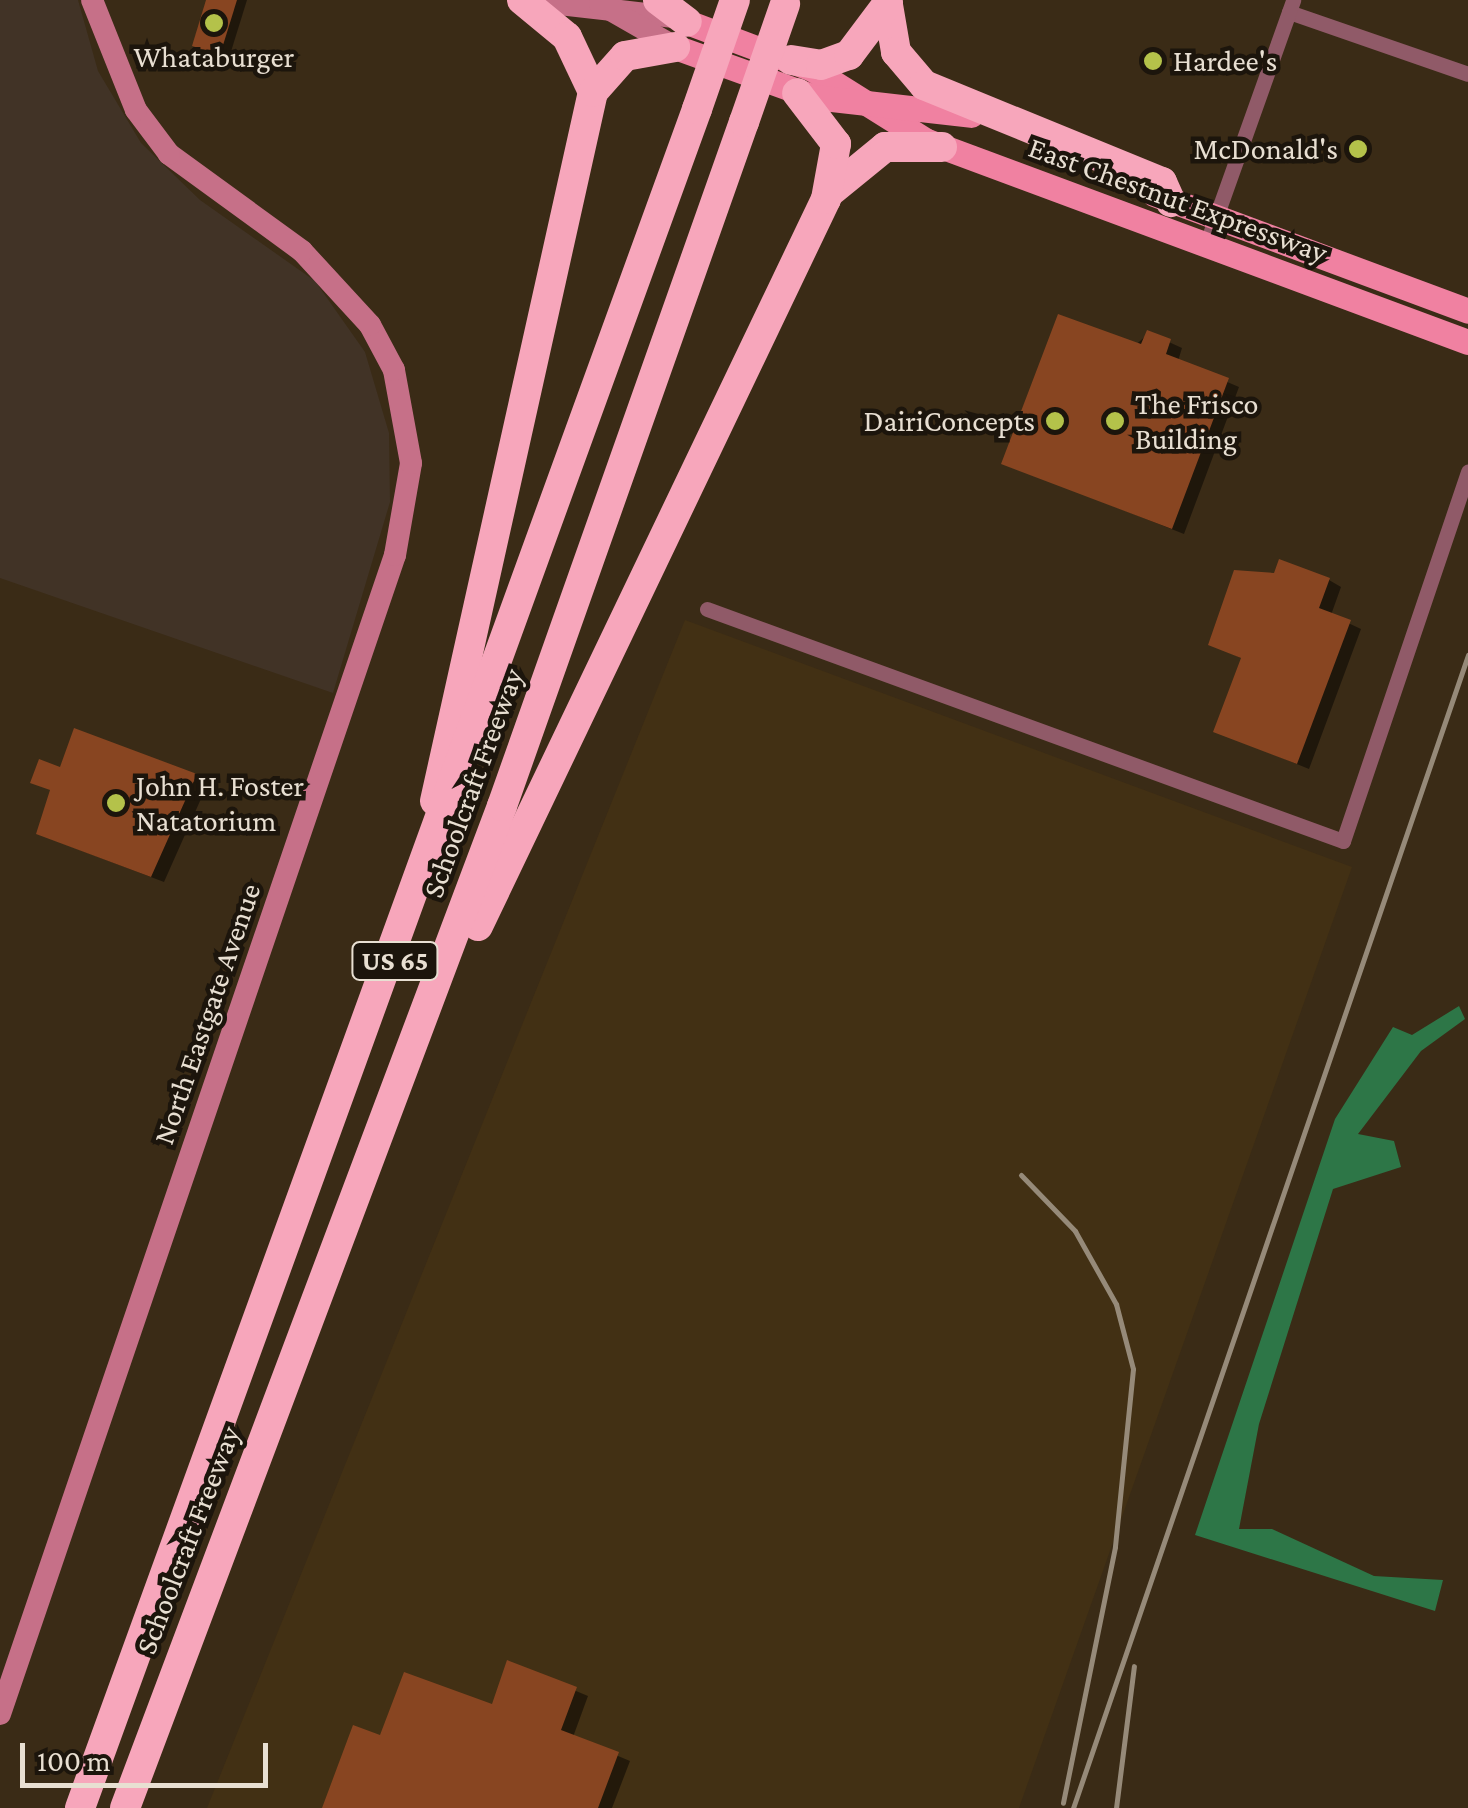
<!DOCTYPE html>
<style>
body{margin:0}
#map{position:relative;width:1468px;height:1808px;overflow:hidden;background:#3a2b16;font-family:"Crimson Pro",serif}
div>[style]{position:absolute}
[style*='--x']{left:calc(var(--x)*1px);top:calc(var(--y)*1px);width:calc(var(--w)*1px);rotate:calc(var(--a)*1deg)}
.commercial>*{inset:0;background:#413326}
.built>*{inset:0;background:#423014}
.forest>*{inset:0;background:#2d7647}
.shadow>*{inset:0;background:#0007}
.building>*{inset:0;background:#884521}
.street>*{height:15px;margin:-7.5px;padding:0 7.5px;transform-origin:7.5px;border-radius:7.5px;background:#905a68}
.secondary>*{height:22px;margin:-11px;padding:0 11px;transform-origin:11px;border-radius:11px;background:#c67088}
.primary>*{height:25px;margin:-12.5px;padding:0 12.5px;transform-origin:12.5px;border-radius:12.5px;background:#f081a1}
.highway>*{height:30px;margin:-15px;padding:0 15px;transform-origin:15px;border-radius:15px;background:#f7a6bb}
.rail>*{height:5px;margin:-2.5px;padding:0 2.5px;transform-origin:2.5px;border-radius:2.5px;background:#968a79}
.highway-bridge>*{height:30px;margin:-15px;padding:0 15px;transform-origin:15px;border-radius:15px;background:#f7a6bb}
.dots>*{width:28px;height:28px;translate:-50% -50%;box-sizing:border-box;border:5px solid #1c150c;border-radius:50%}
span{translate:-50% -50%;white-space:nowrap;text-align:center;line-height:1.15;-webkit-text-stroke:9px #1c150c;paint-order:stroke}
.shield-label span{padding:2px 8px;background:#1c150c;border:2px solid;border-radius:8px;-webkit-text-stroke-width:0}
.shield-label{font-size:28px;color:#e8dfd2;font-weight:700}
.poi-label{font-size:30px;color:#e8dfd2}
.left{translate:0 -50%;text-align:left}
.right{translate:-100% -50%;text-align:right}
.street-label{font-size:30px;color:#e8dfd2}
.scale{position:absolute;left:20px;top:1743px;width:248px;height:45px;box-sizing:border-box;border:5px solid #e8dfd2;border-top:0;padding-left:12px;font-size:30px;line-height:35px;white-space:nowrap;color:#e8dfd2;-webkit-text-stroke:8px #1c150c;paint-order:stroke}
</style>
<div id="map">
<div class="commercial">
<i style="clip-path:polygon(0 0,78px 0,98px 71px,141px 143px,200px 200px,315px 281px,365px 352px,389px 433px,390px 502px,333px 693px,0 578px)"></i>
</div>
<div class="built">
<i style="clip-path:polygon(685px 620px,1352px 867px,1019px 1808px,207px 1808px)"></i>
</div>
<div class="forest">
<i style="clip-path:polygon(1459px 1006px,1465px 1019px,1421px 1051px,1358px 1134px,1394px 1141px,1401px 1167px,1333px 1189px,1259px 1424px,1239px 1529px,1272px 1529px,1374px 1576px,1443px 1580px,1435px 1611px,1195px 1535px,1335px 1119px,1393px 1027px,1412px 1035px)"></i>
</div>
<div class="shadow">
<i style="clip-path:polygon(209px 0,247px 0,229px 58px,195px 45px)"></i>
<i style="clip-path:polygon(1149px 333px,1182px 348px,1178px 361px,1239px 387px,1184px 534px,1004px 463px)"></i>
<i style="clip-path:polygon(1329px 580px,1341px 587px,1331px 615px,1361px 629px,1309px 769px,1216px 731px,1243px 659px,1211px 644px)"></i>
<i style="clip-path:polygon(61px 771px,208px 783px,164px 882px,51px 839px,53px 791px,33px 782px)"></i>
<i style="clip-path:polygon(509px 1663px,588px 1696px,573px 1737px,630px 1761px,612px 1808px,325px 1808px,382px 1738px,493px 1707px)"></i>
</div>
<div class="building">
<i style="clip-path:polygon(206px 0,237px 0,220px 55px,192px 46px)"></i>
<i style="clip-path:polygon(1058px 314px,1141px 344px,1147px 330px,1171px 339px,1166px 354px,1229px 378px,1172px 529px,1001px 464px)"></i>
<i style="clip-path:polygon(1279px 559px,1330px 578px,1319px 608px,1351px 620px,1297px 764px,1213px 732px,1241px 658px,1208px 645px,1234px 570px,1274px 573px)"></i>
<i style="clip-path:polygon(74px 728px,197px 774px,151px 877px,36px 834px,50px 790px,30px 783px,39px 759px,60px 767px)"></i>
<i style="clip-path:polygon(507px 1660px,577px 1687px,561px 1730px,619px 1752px,598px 1808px,322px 1808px,353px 1725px,380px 1735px,404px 1672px,492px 1704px)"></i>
</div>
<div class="street">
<i style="--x:1289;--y:12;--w:189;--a:19.1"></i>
<i style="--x:1206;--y:245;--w:260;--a:-70.4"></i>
<i style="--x:707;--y:609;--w:677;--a:20.04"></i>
<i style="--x:1343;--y:841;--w:390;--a:-71.3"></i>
</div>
<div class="secondary">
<i style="--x:524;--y:0;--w:151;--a:6.5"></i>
<i style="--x:600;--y:4;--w:86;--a:29.8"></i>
<i style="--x:0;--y:1714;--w:1224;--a:-71.18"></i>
<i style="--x:395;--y:555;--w:93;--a:-80.1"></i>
<i style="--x:411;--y:463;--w:95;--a:-100.4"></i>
<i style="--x:394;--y:370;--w:51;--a:-118.1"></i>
<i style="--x:370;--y:325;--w:100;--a:-132.6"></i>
<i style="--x:302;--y:251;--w:165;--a:-143.9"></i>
<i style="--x:169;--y:154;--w:55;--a:-126.9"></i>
<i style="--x:136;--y:110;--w:118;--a:-111.8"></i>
</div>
<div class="primary">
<i style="--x:687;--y:22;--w:134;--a:20.6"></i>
<i style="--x:812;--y:69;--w:136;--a:32.1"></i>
<i style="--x:927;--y:141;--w:577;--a:20.38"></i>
<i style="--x:675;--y:47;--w:148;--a:19.8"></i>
<i style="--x:814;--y:97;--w:158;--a:6.5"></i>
<i style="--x:1154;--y:194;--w:335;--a:20.4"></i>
</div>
<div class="highway">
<i style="--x:522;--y:0;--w:58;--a:39.4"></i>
<i style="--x:567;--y:37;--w:61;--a:64.7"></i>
<i style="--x:658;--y:0;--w:36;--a:37"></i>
<i style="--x:888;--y:5;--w:48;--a:80.3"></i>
<i style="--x:896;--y:52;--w:43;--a:49.7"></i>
<i style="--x:924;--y:85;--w:257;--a:22.2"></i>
<i style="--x:1162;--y:182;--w:22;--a:66"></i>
<i style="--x:791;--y:60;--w:30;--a:9"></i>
<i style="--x:821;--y:65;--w:30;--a:-20"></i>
<i style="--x:849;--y:55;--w:65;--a:-53.1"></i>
<i style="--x:830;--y:192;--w:71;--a:-39.3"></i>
<i style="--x:885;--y:147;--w:57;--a:0"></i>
<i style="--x:435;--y:801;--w:726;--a:-77.44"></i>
<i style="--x:593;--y:92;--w:48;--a:-48.4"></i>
<i style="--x:625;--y:56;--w:51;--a:-10.2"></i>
<i style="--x:478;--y:926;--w:806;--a:-64.42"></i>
<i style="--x:826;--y:199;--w:56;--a:-79.7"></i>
<i style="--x:836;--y:144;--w:64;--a:-127.4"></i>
<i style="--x:80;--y:1808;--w:1808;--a:-70.04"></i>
<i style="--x:125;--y:1808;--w:1071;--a:-69.38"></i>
<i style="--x:502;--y:806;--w:726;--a:-70.52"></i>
</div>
<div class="rail">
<i style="--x:1021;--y:1175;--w:78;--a:46"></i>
<i style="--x:1075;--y:1231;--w:84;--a:60.7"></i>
<i style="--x:1116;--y:1304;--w:67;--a:75.3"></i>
<i style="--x:1133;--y:1369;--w:179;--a:95.8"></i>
<i style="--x:1115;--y:1547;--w:261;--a:101.5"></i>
<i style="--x:1073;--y:1808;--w:1219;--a:-71.09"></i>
<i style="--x:1116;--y:1808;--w:143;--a:-82.8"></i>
</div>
<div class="highway-bridge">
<i style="--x:697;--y:109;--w:115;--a:-70.8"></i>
<i style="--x:744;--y:122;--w:125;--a:-70.8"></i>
</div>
<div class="dots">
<i style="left:214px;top:23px;background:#b4c24a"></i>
<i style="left:1153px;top:61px;background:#b4c24a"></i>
<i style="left:1358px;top:149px;background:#b4c24a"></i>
<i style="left:1055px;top:421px;background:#b4c24a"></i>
<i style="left:1115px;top:421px;background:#b4c24a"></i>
<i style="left:116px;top:803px;background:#b4c24a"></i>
</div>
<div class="shield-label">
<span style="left:395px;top:961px">US 65</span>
</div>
<div class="poi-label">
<span style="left:214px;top:57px">Whataburger</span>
<span class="left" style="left:1173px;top:61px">Hardee's</span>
<span class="right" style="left:1338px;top:149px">McDonald's</span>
<span class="left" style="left:1135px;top:421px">The Frisco<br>Building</span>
<span class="right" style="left:1035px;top:421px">DairiConcepts</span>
<span class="left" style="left:136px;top:803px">John H. Foster<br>Natatorium</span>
</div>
<div class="street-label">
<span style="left:1178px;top:200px;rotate:20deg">East Chestnut Expressway</span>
<span style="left:473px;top:783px;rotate:-70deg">Schoolcraft Freeway</span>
<span style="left:207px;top:1014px;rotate:-71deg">North Eastgate Avenue</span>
<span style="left:188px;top:1540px;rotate:-69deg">Schoolcraft Freeway</span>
</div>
<div class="scale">100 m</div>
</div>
